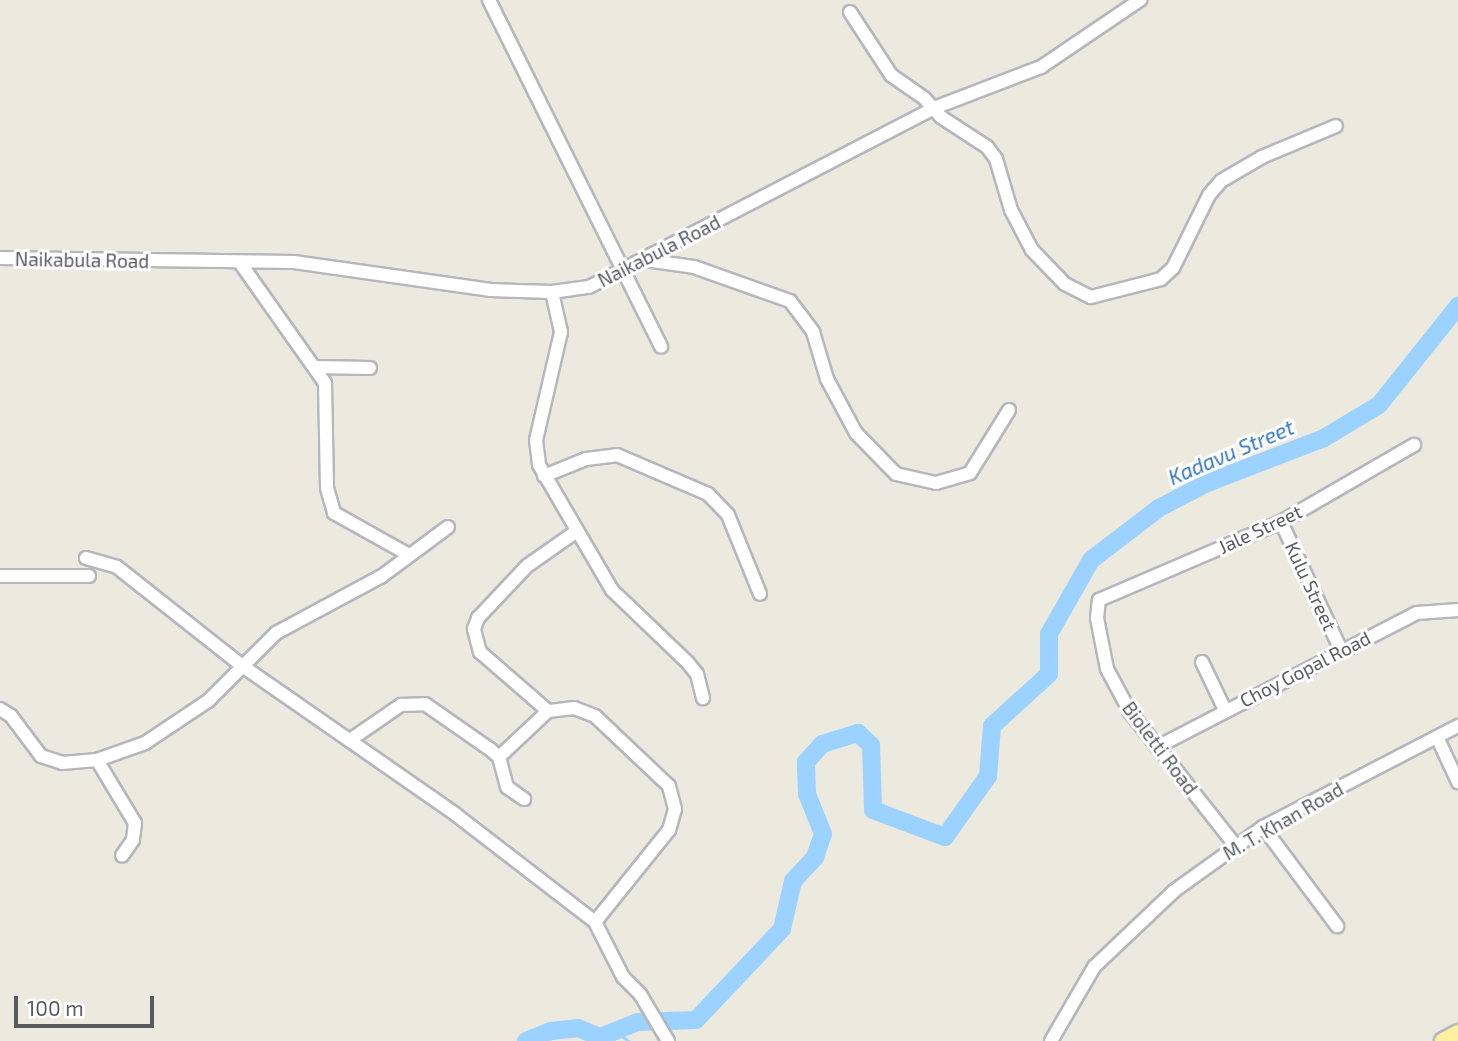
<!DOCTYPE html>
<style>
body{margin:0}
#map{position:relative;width:1458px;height:1041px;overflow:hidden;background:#ece9de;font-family:"Exo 2",sans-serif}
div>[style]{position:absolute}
.stream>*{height:2.5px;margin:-1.25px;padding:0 1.25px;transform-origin:1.25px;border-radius:1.25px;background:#9cd2ff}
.river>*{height:18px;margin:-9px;padding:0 9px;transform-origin:9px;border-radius:9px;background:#9cd2ff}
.roads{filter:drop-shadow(2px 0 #b5b7bd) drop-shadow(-2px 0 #b5b7bd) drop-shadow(0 2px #b5b7bd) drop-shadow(0 -2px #b5b7bd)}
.minor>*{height:12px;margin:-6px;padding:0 6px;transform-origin:6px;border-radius:6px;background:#fff}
.major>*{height:16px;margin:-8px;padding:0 8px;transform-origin:8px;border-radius:8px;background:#fff1a1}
span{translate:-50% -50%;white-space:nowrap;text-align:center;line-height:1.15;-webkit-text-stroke:6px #fff;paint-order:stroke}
.street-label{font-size:19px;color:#585c61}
.water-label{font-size:21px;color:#3677bf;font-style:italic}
.scale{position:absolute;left:14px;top:996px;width:140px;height:32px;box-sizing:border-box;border:4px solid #585c61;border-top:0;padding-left:9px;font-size:21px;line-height:24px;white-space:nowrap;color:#585c61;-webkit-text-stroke:5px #fff;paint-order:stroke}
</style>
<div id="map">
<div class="stream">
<div style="left:615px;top:1031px;width:17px;rotate:36deg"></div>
</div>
<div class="river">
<div style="left:526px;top:1041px;width:27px;rotate:-22deg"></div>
<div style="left:551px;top:1031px;width:27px;rotate:-6deg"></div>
<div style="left:578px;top:1028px;width:24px;rotate:22deg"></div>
<div style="left:600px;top:1037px;width:41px;rotate:-21.5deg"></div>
<div style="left:638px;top:1022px;width:58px;rotate:-2deg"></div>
<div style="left:696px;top:1020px;width:125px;rotate:-46.6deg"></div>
<div style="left:782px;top:929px;width:49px;rotate:-77.1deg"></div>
<div style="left:793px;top:881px;width:33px;rotate:-47deg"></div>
<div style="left:815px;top:857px;width:24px;rotate:-71deg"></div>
<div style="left:823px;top:834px;width:43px;rotate:-111.8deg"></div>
<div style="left:807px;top:794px;width:32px;rotate:-92deg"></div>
<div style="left:806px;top:762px;width:24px;rotate:-48deg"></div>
<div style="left:822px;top:744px;width:38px;rotate:-17deg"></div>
<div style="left:858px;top:733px;width:18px;rotate:43deg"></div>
<div style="left:871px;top:745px;width:65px;rotate:88.2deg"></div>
<div style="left:873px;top:810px;width:77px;rotate:20.6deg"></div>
<div style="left:945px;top:837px;width:75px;rotate:-54.8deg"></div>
<div style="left:988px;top:776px;width:50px;rotate:-85.4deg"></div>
<div style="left:992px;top:726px;width:77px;rotate:-42.4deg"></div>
<div style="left:1049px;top:674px;width:40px;rotate:-90deg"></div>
<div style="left:1049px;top:634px;width:85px;rotate:-60.4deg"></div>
<div style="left:1091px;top:560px;width:86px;rotate:-37.4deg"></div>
<div style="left:1159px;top:508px;width:54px;rotate:-27.5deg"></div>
<div style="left:1207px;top:483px;width:125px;rotate:-21deg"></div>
<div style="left:1324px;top:438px;width:64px;rotate:-31deg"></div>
<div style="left:1379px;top:405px;width:127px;rotate:-51.4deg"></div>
</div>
<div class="roads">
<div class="minor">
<div style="left:489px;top:0;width:387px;rotate:63.6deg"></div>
<div style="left:850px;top:12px;width:75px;rotate:56.9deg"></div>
<div style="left:891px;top:75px;width:40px;rotate:34.9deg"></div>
<div style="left:924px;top:98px;width:25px;rotate:48deg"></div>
<div style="left:941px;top:117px;width:55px;rotate:33.1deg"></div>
<div style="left:987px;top:147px;width:15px;rotate:53deg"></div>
<div style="left:996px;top:159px;width:53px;rotate:73.6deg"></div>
<div style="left:1011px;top:210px;width:45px;rotate:62.3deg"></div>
<div style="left:1032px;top:250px;width:47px;rotate:45.9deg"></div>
<div style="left:1065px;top:284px;width:29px;rotate:27deg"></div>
<div style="left:1091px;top:297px;width:72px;rotate:-14.4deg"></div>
<div style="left:1161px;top:279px;width:16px;rotate:-43deg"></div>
<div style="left:1173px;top:268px;width:81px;rotate:-63.7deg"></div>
<div style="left:1209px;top:195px;width:18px;rotate:-49deg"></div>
<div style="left:1221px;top:181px;width:48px;rotate:-30.3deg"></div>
<div style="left:1262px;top:157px;width:80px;rotate:-22.7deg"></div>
<div style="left:0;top:258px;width:294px;rotate:0.8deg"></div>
<div style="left:294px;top:262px;width:199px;rotate:8.1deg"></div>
<div style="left:491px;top:290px;width:61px;rotate:1.9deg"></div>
<div style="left:552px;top:292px;width:37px;rotate:-8deg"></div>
<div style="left:589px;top:287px;width:389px;rotate:-27.4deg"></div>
<div style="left:934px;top:108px;width:115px;rotate:-21deg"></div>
<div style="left:1041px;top:67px;width:120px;rotate:-34.1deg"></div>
<div style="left:645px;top:260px;width:49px;rotate:8.1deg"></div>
<div style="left:694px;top:267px;width:102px;rotate:19.5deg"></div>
<div style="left:790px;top:301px;width:39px;rotate:53deg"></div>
<div style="left:813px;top:332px;width:49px;rotate:73.4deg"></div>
<div style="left:827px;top:379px;width:61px;rotate:61.8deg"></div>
<div style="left:856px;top:433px;width:57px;rotate:45.7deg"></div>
<div style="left:896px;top:474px;width:41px;rotate:12.7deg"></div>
<div style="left:936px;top:483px;width:35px;rotate:-16deg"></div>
<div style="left:970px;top:473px;width:74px;rotate:-58.2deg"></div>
<div style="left:241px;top:264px;width:146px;rotate:54.8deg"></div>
<div style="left:325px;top:383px;width:105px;rotate:88.9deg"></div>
<div style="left:327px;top:488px;width:26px;rotate:74deg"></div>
<div style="left:334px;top:513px;width:86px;rotate:29.2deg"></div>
<div style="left:552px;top:292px;width:41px;rotate:77.3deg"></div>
<div style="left:561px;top:332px;width:111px;rotate:103deg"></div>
<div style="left:536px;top:440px;width:25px;rotate:83deg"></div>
<div style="left:539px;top:465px;width:145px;rotate:59.7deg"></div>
<div style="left:612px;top:590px;width:105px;rotate:43.8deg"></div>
<div style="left:688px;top:663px;width:14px;rotate:51deg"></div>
<div style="left:697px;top:674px;width:25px;rotate:76deg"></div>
<div style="left:315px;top:367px;width:55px;rotate:1deg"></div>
<div style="left:544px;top:476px;width:45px;rotate:-22deg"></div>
<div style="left:586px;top:459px;width:31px;rotate:-7deg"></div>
<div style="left:617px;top:455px;width:99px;rotate:23.2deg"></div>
<div style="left:708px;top:494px;width:29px;rotate:46deg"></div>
<div style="left:728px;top:515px;width:85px;rotate:67.9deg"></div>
<div style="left:1281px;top:522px;width:141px;rotate:64.9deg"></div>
<div style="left:86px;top:558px;width:32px;rotate:16deg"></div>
<div style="left:117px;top:567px;width:158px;rotate:38.3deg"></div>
<div style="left:241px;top:665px;width:261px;rotate:34.8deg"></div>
<div style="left:455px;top:814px;width:177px;rotate:37.6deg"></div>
<div style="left:595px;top:922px;width:118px;rotate:-51.2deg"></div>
<div style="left:669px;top:830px;width:22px;rotate:-74deg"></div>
<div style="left:675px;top:809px;width:24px;rotate:-105deg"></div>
<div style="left:669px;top:786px;width:102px;rotate:-136.6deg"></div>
<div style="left:595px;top:716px;width:22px;rotate:-159deg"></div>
<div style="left:574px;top:708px;width:26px;rotate:173deg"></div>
<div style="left:548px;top:711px;width:67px;rotate:136.8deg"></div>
<div style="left:0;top:576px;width:89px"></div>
<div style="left:1202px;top:662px;width:53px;rotate:64.4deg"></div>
<div style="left:0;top:709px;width:13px;rotate:32deg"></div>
<div style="left:11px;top:716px;width:50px;rotate:53.1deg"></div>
<div style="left:41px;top:756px;width:22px;rotate:18deg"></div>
<div style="left:62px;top:763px;width:35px;rotate:-5deg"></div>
<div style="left:97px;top:760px;width:51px;rotate:-19.5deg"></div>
<div style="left:145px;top:743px;width:76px;rotate:-33.7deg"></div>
<div style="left:208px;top:701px;width:96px;rotate:-45deg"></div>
<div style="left:276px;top:633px;width:120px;rotate:-28.3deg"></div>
<div style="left:382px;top:576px;width:82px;rotate:-36.6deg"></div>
<div style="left:548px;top:711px;width:90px;rotate:-139.1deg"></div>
<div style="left:480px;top:652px;width:24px;rotate:-105deg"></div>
<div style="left:474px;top:629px;width:12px;rotate:-70deg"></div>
<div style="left:478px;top:618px;width:71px;rotate:-46.7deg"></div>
<div style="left:527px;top:566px;width:61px;rotate:-35deg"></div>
<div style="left:1437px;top:737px;width:50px;rotate:65deg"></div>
<div style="left:350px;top:740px;width:62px;rotate:-34.5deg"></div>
<div style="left:401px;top:705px;width:24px;rotate:-2deg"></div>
<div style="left:425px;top:704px;width:80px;rotate:34.9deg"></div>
<div style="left:491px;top:750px;width:11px;rotate:41deg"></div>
<div style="left:499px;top:757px;width:31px;rotate:75deg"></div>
<div style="left:507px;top:787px;width:21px;rotate:35deg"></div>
<div style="left:1157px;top:747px;width:292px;rotate:-27.3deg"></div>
<div style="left:1417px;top:613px;width:41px;rotate:-4.2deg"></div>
<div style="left:97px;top:760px;width:74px;rotate:58.9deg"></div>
<div style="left:135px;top:823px;width:17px;rotate:97deg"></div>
<div style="left:133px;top:840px;width:19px;rotate:125deg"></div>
<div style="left:1263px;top:827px;width:124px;rotate:53.2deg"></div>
<div style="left:1235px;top:845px;width:169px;rotate:-128.3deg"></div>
<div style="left:1130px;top:712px;width:49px;rotate:-118.1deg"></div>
<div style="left:1107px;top:669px;width:52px;rotate:-101.1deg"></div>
<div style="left:1097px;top:618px;width:18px;rotate:-84deg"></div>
<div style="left:1099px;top:600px;width:198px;rotate:-23.2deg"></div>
<div style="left:1281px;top:522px;width:154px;rotate:-30.1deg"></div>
<div style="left:595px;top:922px;width:62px;rotate:63deg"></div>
<div style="left:623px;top:977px;width:24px;rotate:45deg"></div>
<div style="left:640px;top:994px;width:55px;rotate:59.2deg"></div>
<div style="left:1051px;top:1041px;width:86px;rotate:-59.8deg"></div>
<div style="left:1094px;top:967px;width:110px;rotate:-43.5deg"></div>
<div style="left:1174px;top:891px;width:110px;rotate:-35.7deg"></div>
<div style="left:1263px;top:827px;width:220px;rotate:-27.4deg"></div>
</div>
<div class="major">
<div style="left:1443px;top:1041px;width:17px;rotate:-28deg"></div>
</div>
</div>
<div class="street-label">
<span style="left:659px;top:251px;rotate:-27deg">Naikabula Road</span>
<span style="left:82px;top:260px;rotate:1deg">Naikabula Road</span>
<span style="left:1260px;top:529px;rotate:-25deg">Jale Street</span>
<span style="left:1311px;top:586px;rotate:65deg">Kulu Street</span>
<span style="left:1305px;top:669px;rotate:-27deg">Choy Gopal Road</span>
<span style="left:1160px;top:748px;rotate:53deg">Bioletti Road</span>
<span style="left:1283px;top:821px;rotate:-30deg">M. T. Khan Road</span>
</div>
<div class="water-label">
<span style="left:1231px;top:452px;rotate:-23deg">Kadavu Street</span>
</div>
<div class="scale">100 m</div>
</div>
